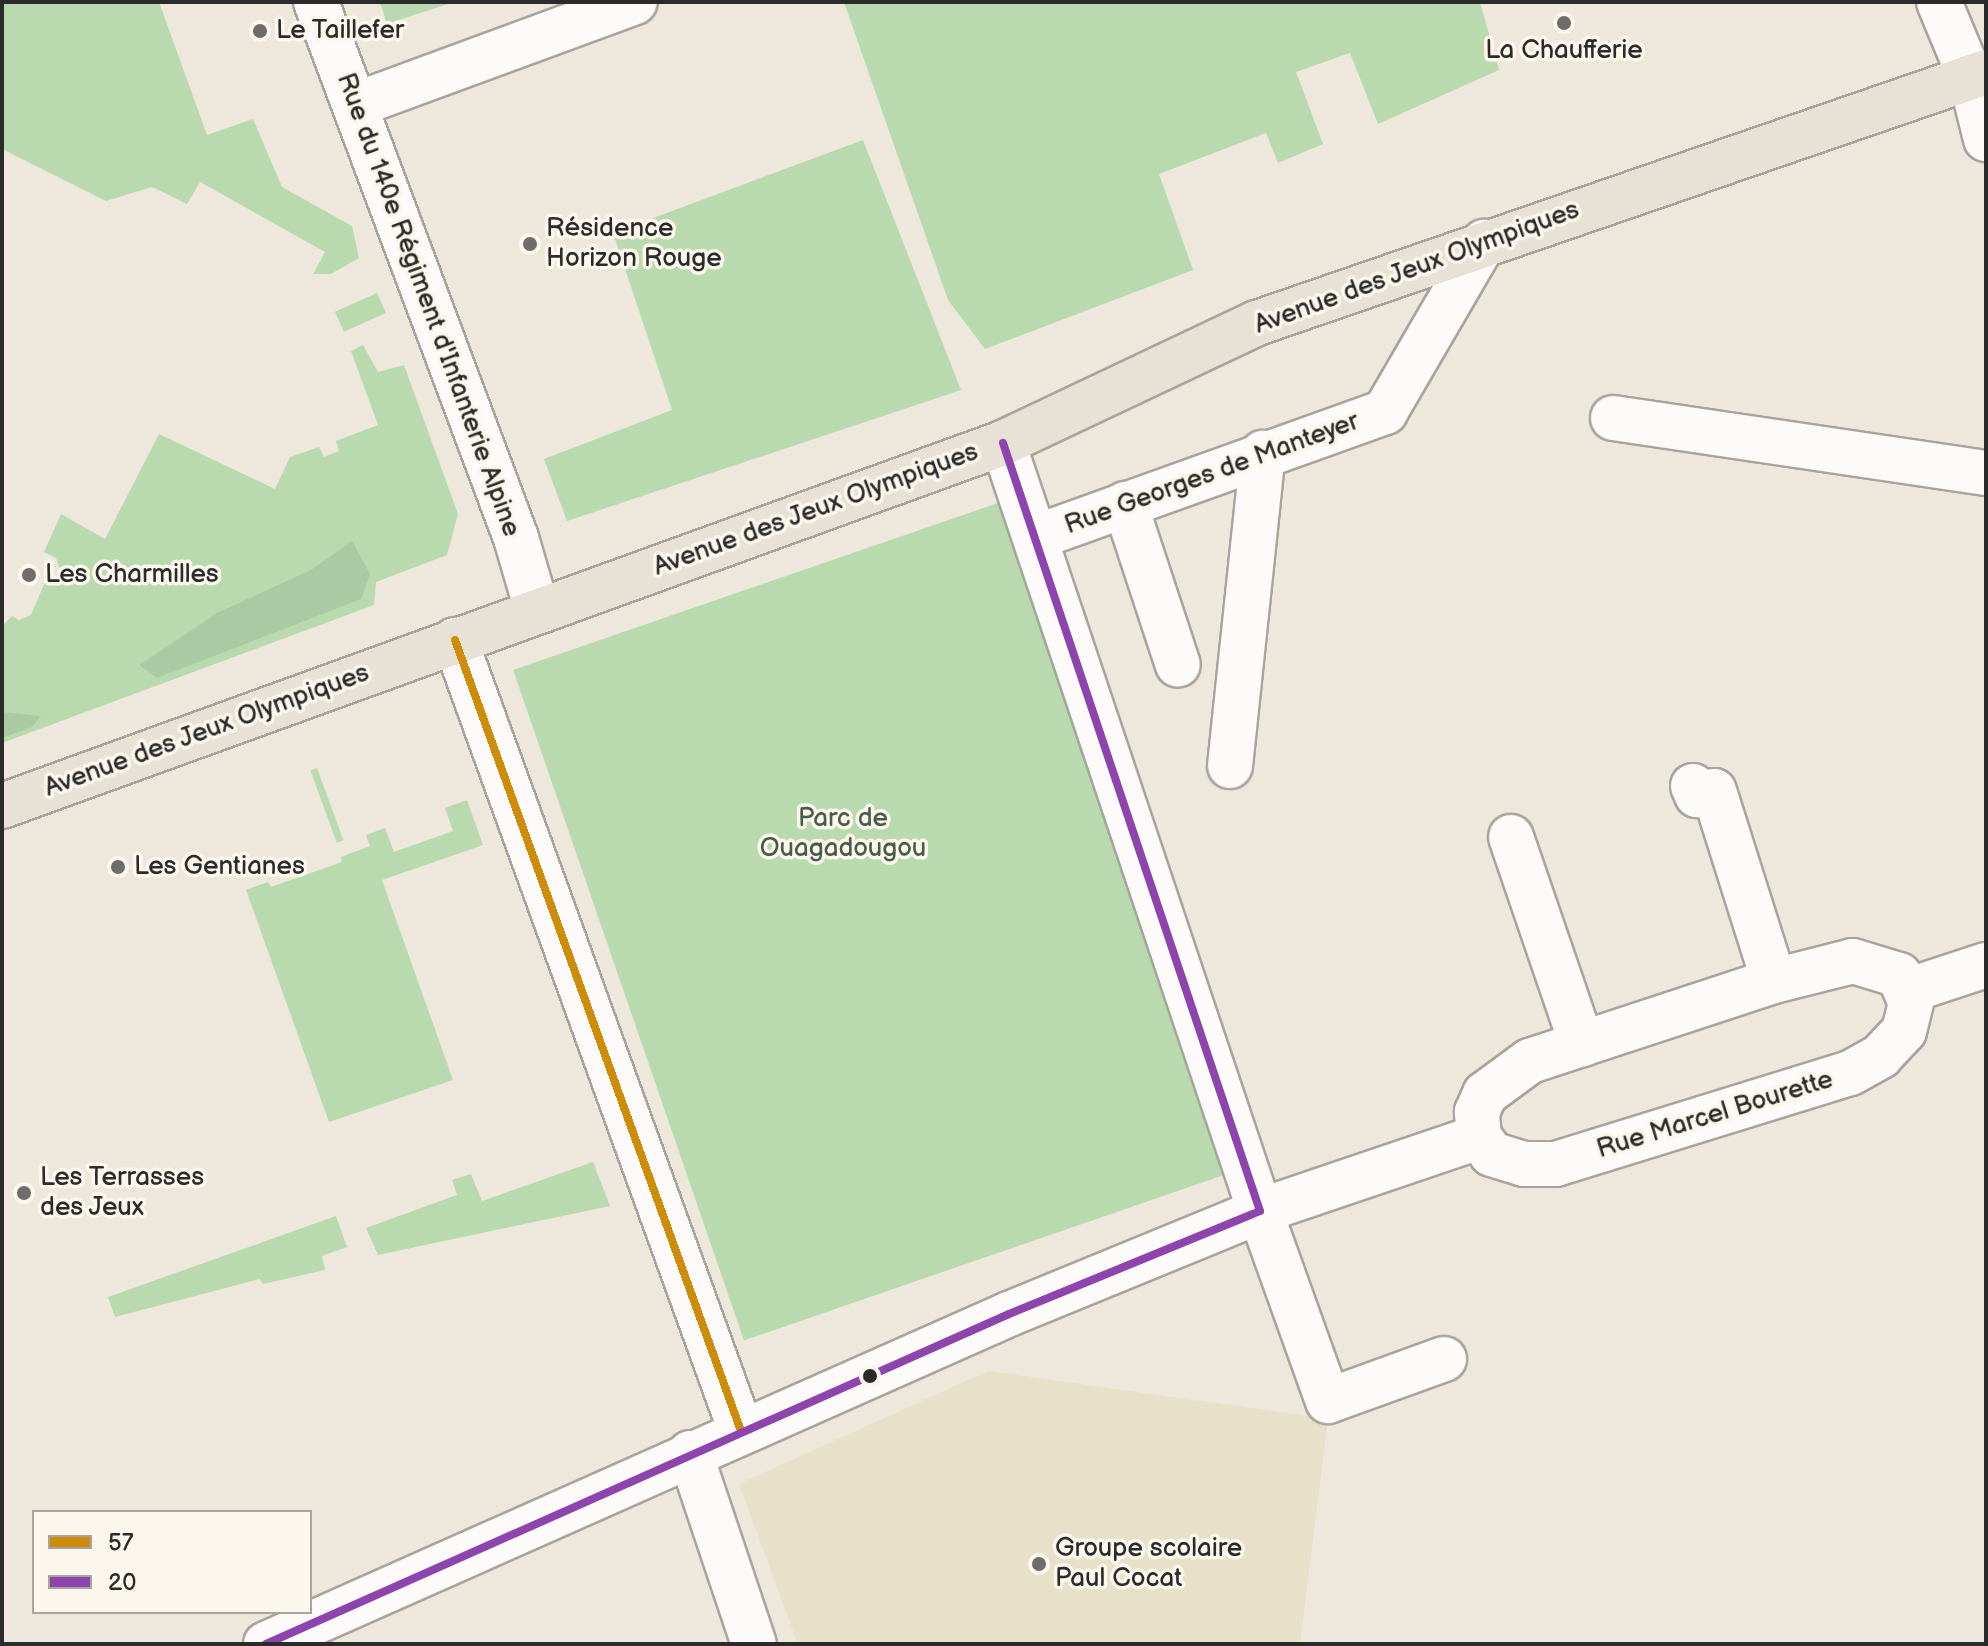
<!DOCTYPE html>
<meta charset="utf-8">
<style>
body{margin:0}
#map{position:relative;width:1988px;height:1646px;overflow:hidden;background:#eee7db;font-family:"Balsamiq Sans",sans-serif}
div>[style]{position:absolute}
.built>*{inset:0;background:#e7e1c9}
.green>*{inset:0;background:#b8daae;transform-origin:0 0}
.forest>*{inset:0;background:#a9caa3}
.roads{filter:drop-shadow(2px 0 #a8a49d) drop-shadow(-2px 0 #a8a49d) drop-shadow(0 2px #a8a49d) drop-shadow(0 -2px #a8a49d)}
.minor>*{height:44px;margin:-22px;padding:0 22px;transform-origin:22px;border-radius:22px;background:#fcfbfa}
.major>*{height:44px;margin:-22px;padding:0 22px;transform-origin:22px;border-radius:22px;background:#e7e2d5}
.bus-1>*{height:8px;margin:-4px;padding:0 4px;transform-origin:4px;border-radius:4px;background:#ce8d09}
.bus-2>*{height:8px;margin:-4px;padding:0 4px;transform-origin:4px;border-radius:4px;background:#8e44ad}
.dots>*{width:22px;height:22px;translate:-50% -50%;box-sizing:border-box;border:4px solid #fbf7ec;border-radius:50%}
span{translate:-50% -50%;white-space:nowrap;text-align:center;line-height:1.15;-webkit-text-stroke:7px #fbf7ec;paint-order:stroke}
.poi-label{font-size:26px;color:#2b2b2b}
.left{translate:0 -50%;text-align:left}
.street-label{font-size:26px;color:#2b2b2b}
.park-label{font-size:26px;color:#485d48}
.frame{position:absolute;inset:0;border:4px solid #2b2b2b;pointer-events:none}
.legend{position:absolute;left:32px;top:1510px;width:280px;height:104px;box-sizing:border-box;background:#fbf7ec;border:2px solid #a8a59f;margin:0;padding:10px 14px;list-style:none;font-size:24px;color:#2b2b2b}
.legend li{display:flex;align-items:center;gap:16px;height:40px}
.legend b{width:40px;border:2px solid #a8a59f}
</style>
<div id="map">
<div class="built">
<div style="clip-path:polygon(988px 1371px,1328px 1419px,1300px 1644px,798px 1644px,739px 1484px)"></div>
</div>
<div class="green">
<div style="clip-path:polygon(2px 2px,159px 2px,207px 135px,253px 119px,282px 187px,352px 226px,359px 258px,331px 274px,313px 274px,325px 252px,200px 182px,187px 204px,152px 187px,106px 201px,2px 149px)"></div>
<div style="clip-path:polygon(380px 2px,454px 2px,387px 24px)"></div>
<div style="clip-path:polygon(844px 2px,1480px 2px,1499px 70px,1378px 124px,1350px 53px,1296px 72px,1323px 144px,1278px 163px,1266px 133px,1159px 174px,1193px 270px,985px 349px,948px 300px)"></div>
<div style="clip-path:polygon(863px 140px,961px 390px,567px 521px,544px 459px,672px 410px,613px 233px)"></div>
<div style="left:377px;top:293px;width:22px;height:46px;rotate:66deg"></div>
<div style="clip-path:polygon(363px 345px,378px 372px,404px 365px,458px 514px,447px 555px,376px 582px,374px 605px,2px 743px,2px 626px,12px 616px,19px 620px,31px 615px,45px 582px,53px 585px,60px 569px,56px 558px,44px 552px,61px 514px,105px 539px,159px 434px,275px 489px,290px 457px,319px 447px,324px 457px,339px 451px,336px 441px,378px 425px,351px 351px)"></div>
<div style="left:1001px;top:502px;width:709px;height:516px;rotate:71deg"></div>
<div style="left:317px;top:768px;width:77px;height:7px;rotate:70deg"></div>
<div style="clip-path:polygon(467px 800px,483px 845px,382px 880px,453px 1080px,329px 1122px,246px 890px,268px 882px,271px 887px,342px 862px,341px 857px,370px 846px,366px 835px,385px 828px,394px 852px,453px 831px,445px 808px)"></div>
<div style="clip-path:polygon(593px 1162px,610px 1206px,378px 1255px,366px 1228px,457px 1195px,452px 1180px,471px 1174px,482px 1201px)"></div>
<div style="clip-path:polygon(336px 1216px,347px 1247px,322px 1256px,325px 1270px,263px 1284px,260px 1279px,115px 1317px,108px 1297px)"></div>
</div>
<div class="forest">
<div style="clip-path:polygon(352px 541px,370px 574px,361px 599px,157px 678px,139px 665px,217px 613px,311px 570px)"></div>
<div style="clip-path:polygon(2px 712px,41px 716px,32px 727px,2px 738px)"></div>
</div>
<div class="roads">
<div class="minor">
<div style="left:316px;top:2px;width:572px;rotate:69.54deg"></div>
<div style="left:516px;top:538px;width:75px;rotate:73.7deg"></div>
<div style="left:1939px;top:2px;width:83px;rotate:67.4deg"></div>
<div style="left:1971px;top:79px;width:62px;rotate:76deg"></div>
<div style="left:355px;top:105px;width:298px;rotate:-20.2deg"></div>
<div style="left:1613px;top:418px;width:377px;rotate:8.4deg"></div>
<div style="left:1125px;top:504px;width:169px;rotate:71.8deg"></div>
<div style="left:1036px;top:537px;width:371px;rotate:-19.7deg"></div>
<div style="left:1385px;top:412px;width:197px;rotate:-59.8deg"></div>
<div style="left:455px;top:640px;width:841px;rotate:70.12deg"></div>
<div style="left:1230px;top:766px;width:315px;rotate:-84deg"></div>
<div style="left:1693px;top:786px;width:10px;rotate:66deg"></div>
<div style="left:1697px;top:795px;width:17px;rotate:-13deg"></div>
<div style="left:1714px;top:791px;width:199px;rotate:72.5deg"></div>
<div style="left:1511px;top:837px;width:219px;rotate:71.1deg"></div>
<div style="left:1853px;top:961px;width:48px;rotate:16.9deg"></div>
<div style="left:1899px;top:975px;width:30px;rotate:67deg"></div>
<div style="left:1911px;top:1003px;width:29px;rotate:104deg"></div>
<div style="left:1904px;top:1031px;width:34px;rotate:133deg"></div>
<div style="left:1881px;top:1056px;width:35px;rotate:151deg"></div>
<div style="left:1850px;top:1073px;width:308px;rotate:162.8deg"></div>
<div style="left:1556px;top:1164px;width:32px;rotate:180deg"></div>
<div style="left:1524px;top:1164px;width:34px;rotate:-163deg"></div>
<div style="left:1492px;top:1154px;width:21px;rotate:-127deg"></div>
<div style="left:1479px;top:1137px;width:25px;rotate:-95deg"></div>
<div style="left:1477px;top:1112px;width:20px;rotate:-66deg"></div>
<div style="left:1485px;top:1094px;width:56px;rotate:-36.3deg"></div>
<div style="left:1530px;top:1061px;width:257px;rotate:-18.2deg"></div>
<div style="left:1774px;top:981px;width:81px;rotate:-14.2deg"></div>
<div style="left:1910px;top:990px;width:80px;rotate:-18.2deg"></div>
<div style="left:1444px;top:1359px;width:123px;rotate:160.1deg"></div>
<div style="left:1328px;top:1401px;width:202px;rotate:-109.7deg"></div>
<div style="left:1260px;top:1211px;width:231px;rotate:-18.7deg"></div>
<div style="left:690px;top:1453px;width:201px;rotate:71.5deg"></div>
<div style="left:266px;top:1644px;width:813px;rotate:-23.95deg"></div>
<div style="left:1009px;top:1314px;width:271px;rotate:-22.3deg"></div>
<div style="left:1260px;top:1211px;width:810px;rotate:-108.5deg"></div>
</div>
<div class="major">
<div style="left:2px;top:806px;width:1065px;rotate:-19.93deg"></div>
<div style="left:1003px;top:443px;width:281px;rotate:-25.3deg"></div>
<div style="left:1257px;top:323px;width:771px;rotate:-19deg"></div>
</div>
</div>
<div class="bus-1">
<div style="left:455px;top:640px;width:841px;rotate:70.12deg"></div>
</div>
<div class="bus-2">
<div style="left:266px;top:1644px;width:813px;rotate:-23.95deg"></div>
<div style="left:1009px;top:1314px;width:271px;rotate:-22.3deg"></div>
<div style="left:1260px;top:1211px;width:810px;rotate:-108.5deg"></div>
</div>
<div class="dots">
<div style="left:1564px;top:23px;background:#6f6d69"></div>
<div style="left:260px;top:31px;background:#6f6d69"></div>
<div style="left:530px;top:244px;background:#6f6d69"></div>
<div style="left:29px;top:575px;background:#6f6d69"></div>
<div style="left:118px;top:867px;background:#6f6d69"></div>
<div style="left:24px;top:1193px;background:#6f6d69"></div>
<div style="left:870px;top:1376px;background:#2b2b2b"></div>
<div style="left:1039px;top:1564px;background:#6f6d69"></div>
</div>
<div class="poi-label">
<span class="left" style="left:276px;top:31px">Le Taillefer</span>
<span style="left:1564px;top:51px">La Chaufferie</span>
<span class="left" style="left:546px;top:244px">Résidence<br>Horizon Rouge</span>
<span class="left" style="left:45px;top:575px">Les Charmilles</span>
<span class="left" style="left:134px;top:867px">Les Gentianes</span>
<span class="left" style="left:40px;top:1193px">Les Terrasses<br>des Jeux</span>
<span class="left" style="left:1055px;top:1564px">Groupe scolaire<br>Paul Cocat</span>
</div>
<div class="street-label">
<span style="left:1417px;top:268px;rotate:-20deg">Avenue des Jeux Olympiques</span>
<span style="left:428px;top:305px;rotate:70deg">Rue du 140e Régiment d'Infanterie Alpine</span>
<span style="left:1212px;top:474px;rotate:-20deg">Rue Georges de Manteyer</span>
<span style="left:816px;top:510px;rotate:-20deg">Avenue des Jeux Olympiques</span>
<span style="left:207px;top:731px;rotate:-20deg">Avenue des Jeux Olympiques</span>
<span style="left:1715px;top:1115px;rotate:-17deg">Rue Marcel Bourette</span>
</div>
<div class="park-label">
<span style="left:843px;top:834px">Parc de<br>Ouagadougou</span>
</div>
<div class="frame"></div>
<ul class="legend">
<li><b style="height:10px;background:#ce8d09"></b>57</li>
<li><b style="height:10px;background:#8e44ad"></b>20</li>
</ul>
</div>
